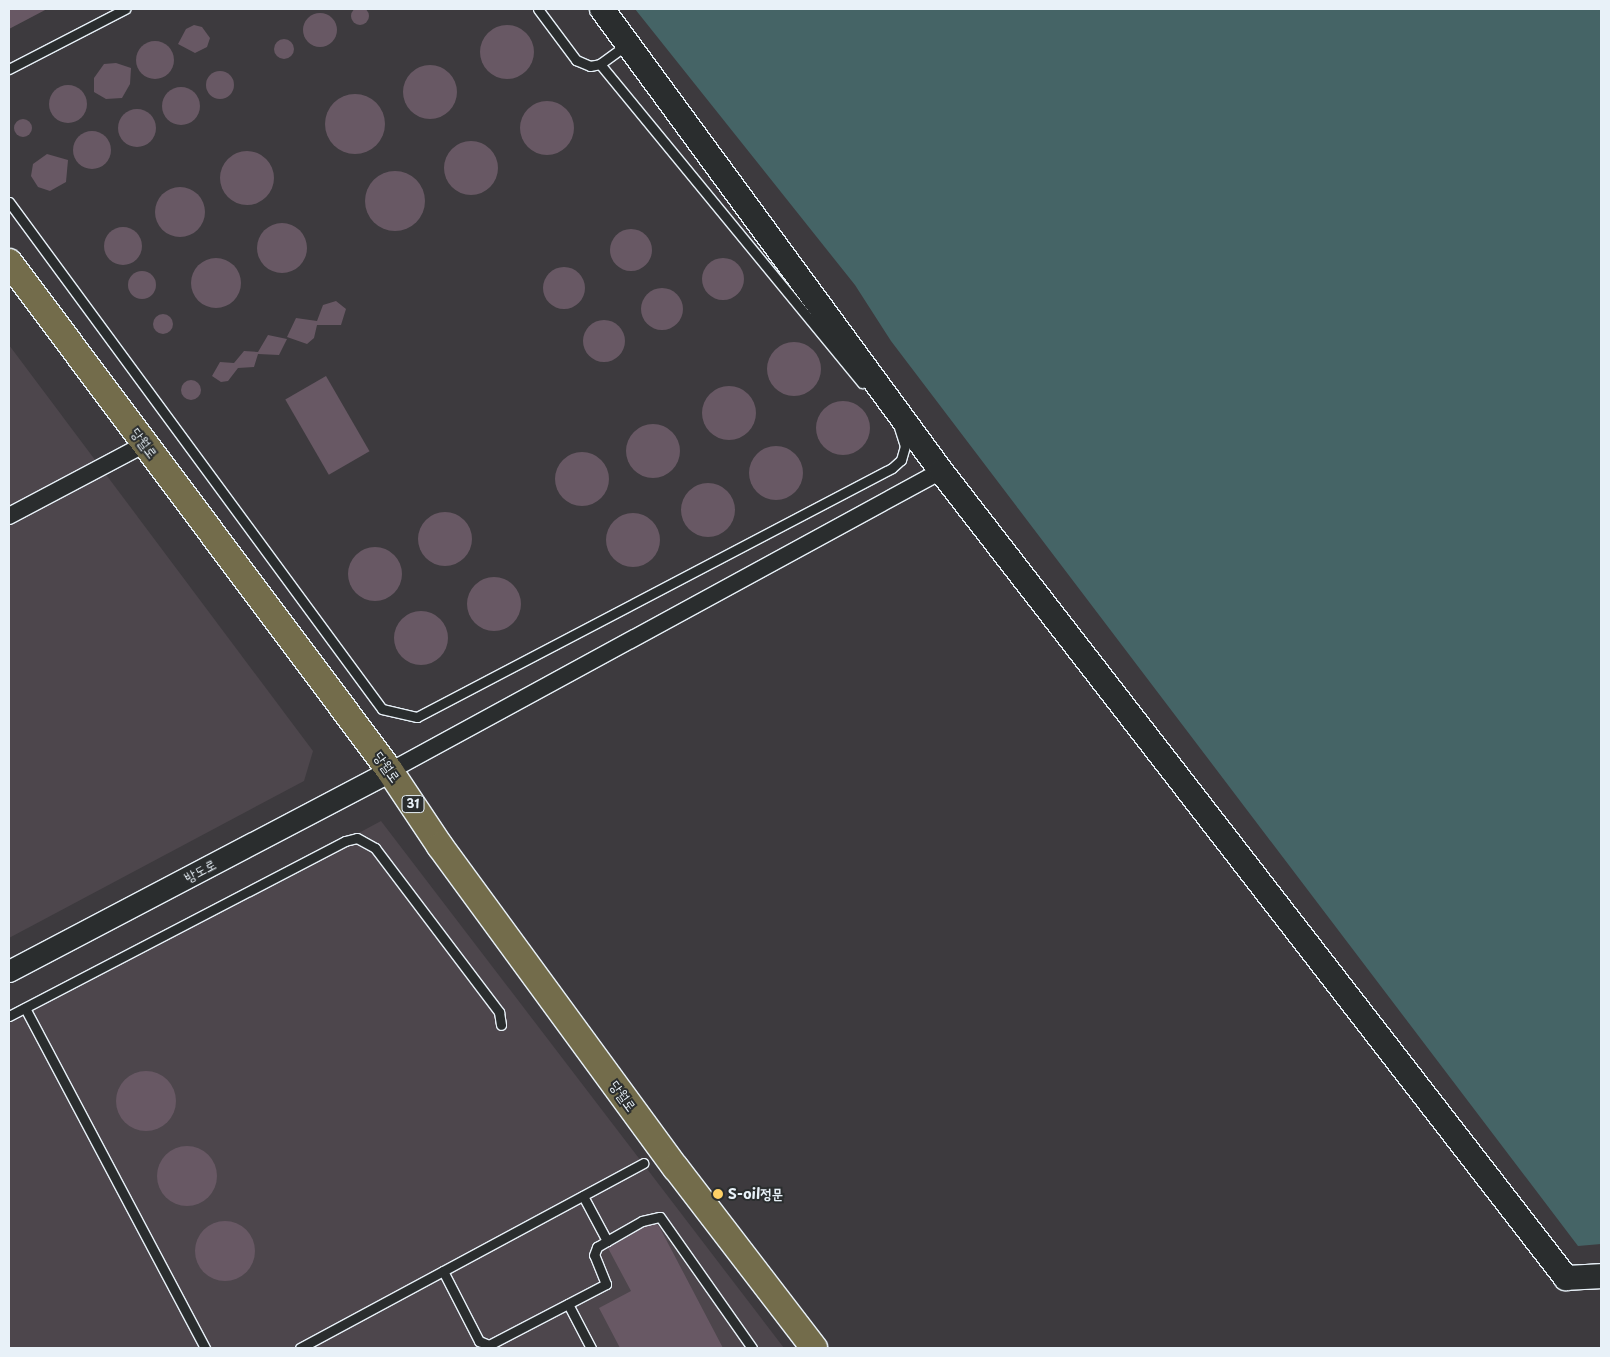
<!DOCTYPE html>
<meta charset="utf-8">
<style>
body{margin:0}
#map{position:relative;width:1610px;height:1357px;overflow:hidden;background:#3d3a3e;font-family:"Playpen Sans","Poor Story",sans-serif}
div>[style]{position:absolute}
.built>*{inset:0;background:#4d464c}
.water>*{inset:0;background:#456466}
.building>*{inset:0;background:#685864;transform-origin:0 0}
.round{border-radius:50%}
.roads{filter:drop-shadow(1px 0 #e8f1f8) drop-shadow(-1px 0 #e8f1f8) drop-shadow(0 1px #e8f1f8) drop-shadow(0 -1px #e8f1f8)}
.service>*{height:9px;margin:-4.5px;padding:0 4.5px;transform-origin:4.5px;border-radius:4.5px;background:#2a2d2e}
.minor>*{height:16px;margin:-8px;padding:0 8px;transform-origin:8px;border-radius:8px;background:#2a2d2e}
.tertiary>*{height:21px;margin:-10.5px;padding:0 10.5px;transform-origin:10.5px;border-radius:10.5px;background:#2a2d2e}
.secondary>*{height:24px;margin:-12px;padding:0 12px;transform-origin:12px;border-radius:12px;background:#2a2d2e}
.primary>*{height:26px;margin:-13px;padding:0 13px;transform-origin:13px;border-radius:13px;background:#736c4b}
.dots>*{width:14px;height:14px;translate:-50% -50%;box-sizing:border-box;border:2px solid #2a2d2e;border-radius:50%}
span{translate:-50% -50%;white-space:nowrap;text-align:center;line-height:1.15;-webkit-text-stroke:4px #2a2d2e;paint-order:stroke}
.shield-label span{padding:1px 4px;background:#2a2d2e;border:1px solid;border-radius:4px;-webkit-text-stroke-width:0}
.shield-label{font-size:12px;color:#e8f1f8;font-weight:700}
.street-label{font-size:14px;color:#e8f1f8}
.poi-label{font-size:14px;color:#e8f1f8;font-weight:700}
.left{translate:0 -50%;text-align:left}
.frame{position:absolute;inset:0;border:10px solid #e8f1f8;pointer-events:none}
</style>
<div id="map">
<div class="built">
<div style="clip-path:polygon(9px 345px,313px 751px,304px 781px,9px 938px)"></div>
<div style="clip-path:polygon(381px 821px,784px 1348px,9px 1348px,9px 1021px)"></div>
</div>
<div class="water">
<div style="clip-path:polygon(635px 9px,1601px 9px,1601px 1244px,1578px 1246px,891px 341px,855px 285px)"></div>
</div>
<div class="building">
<div class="round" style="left:351px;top:7px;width:18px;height:18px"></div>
<div style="clip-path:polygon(9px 9px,47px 9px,9px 29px)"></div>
<div class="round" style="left:303px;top:13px;width:34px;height:34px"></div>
<div style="clip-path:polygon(194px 25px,202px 27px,210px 38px,207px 47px,195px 53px,178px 44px,186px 29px)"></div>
<div class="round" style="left:480px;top:25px;width:54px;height:54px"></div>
<div class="round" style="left:274px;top:39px;width:20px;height:20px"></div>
<div class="round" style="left:136px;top:41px;width:38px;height:38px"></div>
<div style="clip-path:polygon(116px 63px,131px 68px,130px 84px,122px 98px,106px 99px,94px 92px,94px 78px,104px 64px)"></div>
<div class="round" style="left:403px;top:65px;width:54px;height:54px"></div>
<div class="round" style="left:206px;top:71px;width:28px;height:28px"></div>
<div class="round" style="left:49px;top:85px;width:38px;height:38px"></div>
<div class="round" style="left:162px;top:87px;width:38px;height:38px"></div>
<div class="round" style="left:325px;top:94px;width:60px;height:60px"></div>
<div class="round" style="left:520px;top:101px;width:54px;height:54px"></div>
<div class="round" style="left:118px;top:109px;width:38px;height:38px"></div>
<div class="round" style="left:14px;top:119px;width:18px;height:18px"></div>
<div class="round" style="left:73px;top:131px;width:38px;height:38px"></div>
<div class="round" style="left:444px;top:141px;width:54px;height:54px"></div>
<div class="round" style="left:220px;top:151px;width:54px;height:54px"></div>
<div style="clip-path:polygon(47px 154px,68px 160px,66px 182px,50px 191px,38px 187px,31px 176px,33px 164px)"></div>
<div class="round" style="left:365px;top:171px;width:60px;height:60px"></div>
<div class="round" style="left:155px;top:187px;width:50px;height:50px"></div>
<div class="round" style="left:257px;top:223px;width:50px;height:50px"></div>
<div class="round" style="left:104px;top:227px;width:38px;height:38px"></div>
<div class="round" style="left:610px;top:229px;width:42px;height:42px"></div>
<div class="round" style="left:702px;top:258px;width:42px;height:42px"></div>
<div class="round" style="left:191px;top:258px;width:50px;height:50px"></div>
<div class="round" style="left:543px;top:267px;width:42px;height:42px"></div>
<div class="round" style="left:128px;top:271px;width:28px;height:28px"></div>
<div class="round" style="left:641px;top:288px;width:42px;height:42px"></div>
<div style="clip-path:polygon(336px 301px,346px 309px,341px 325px,317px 325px,314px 338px,307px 344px,287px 337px,296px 318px,317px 321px,323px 305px)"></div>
<div class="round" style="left:153px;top:314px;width:20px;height:20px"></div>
<div class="round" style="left:583px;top:320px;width:42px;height:42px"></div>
<div style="clip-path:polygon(268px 335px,287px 339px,279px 355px,258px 354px,254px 367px,238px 368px,228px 381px,221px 382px,212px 376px,220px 362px,234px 363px,244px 351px,258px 352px)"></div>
<div class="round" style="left:767px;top:342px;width:54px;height:54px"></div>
<div style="left:326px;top:376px;width:87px;height:47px;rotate:60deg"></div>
<div class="round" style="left:181px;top:380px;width:20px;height:20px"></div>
<div class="round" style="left:702px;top:386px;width:54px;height:54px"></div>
<div class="round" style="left:816px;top:401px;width:54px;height:54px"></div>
<div class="round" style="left:626px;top:424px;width:54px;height:54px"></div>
<div class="round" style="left:749px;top:446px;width:54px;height:54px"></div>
<div class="round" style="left:555px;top:452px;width:54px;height:54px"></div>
<div class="round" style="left:681px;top:483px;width:54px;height:54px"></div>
<div class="round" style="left:418px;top:512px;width:54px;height:54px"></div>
<div class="round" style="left:606px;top:513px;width:54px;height:54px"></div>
<div class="round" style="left:348px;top:547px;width:54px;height:54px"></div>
<div class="round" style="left:467px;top:577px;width:54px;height:54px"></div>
<div class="round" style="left:394px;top:611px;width:54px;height:54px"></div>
<div class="round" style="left:116px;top:1071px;width:60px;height:60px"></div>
<div class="round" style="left:157px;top:1146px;width:60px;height:60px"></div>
<div class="round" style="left:195px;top:1221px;width:60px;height:60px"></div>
<div style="clip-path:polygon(657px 1224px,660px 1228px,723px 1348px,620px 1348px,599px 1308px,631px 1291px,608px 1248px,644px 1227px)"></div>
</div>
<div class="roads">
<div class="service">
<div style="left:538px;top:9px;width:64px;rotate:53.3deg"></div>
<div style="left:576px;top:60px;width:15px;rotate:23deg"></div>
<div style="left:590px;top:66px;width:10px;rotate:-11deg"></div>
<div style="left:600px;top:64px;width:34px;rotate:-36deg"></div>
<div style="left:600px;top:64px;width:413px;rotate:50.6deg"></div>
<div style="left:9px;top:69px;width:131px;rotate:-27.3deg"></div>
<div style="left:9px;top:202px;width:629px;rotate:53.66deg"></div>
<div style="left:382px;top:709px;width:36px;rotate:13deg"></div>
<div style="left:417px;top:717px;width:536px;rotate:-27.66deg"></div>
<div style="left:892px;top:468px;width:12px;rotate:-42deg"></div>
<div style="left:901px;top:460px;width:15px;rotate:-74deg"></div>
<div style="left:905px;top:446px;width:19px;rotate:-108deg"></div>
<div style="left:25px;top:1008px;width:385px;rotate:62.1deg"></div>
<div style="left:9px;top:1016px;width:379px;rotate:-27.5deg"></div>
<div style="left:345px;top:841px;width:12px;rotate:-14deg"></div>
<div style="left:357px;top:838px;width:21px;rotate:29deg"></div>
<div style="left:375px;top:848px;width:206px;rotate:52.9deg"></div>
<div style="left:499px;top:1012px;width:13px;rotate:81deg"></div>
<div style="left:583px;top:1196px;width:51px;rotate:61.9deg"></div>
<div style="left:607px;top:1241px;width:40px;rotate:-29.7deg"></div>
<div style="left:642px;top:1221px;width:18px;rotate:-13deg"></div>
<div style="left:660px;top:1217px;width:160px;rotate:54.9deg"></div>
<div style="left:443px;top:1271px;width:79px;rotate:62.8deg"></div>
<div style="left:479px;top:1341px;width:11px;rotate:22deg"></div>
<div style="left:489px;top:1345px;width:132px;rotate:-27.5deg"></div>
<div style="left:606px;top:1284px;width:31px;rotate:-112deg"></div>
<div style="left:594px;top:1255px;width:9px;rotate:-69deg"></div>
<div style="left:597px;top:1247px;width:12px;rotate:-31deg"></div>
<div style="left:568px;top:1304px;width:50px;rotate:62.4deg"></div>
<div style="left:300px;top:1348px;width:390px;rotate:-28.3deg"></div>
</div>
<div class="minor">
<div style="left:9px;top:516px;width:154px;rotate:-27.9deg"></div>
<div style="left:390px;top:771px;width:627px;rotate:-28.57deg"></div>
</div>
<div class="tertiary">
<div style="left:9px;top:971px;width:430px;rotate:-27.7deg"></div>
</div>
<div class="secondary">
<div style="left:602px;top:9px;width:573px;rotate:53.73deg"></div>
<div style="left:941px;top:471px;width:1021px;rotate:52.24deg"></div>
<div style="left:1566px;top:1278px;width:35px;rotate:-3deg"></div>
</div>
<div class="primary">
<div style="left:9px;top:262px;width:636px;rotate:53.18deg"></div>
<div style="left:390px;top:771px;width:90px;rotate:56.3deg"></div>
<div style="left:440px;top:846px;width:399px;rotate:53.8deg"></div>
<div style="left:676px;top:1168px;width:227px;rotate:52.5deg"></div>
</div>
</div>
<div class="dots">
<div style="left:718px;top:1194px;background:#ffd166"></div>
</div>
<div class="shield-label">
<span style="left:413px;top:804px">31</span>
</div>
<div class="street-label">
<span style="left:144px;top:443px;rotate:53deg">당월로</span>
<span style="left:387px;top:767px;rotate:54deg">당월로</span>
<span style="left:200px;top:871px;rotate:-28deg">방도로</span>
<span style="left:623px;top:1096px;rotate:54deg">당월로</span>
</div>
<div class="poi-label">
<span class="left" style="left:728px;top:1194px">S-oil정문</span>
</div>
<div class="frame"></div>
</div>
